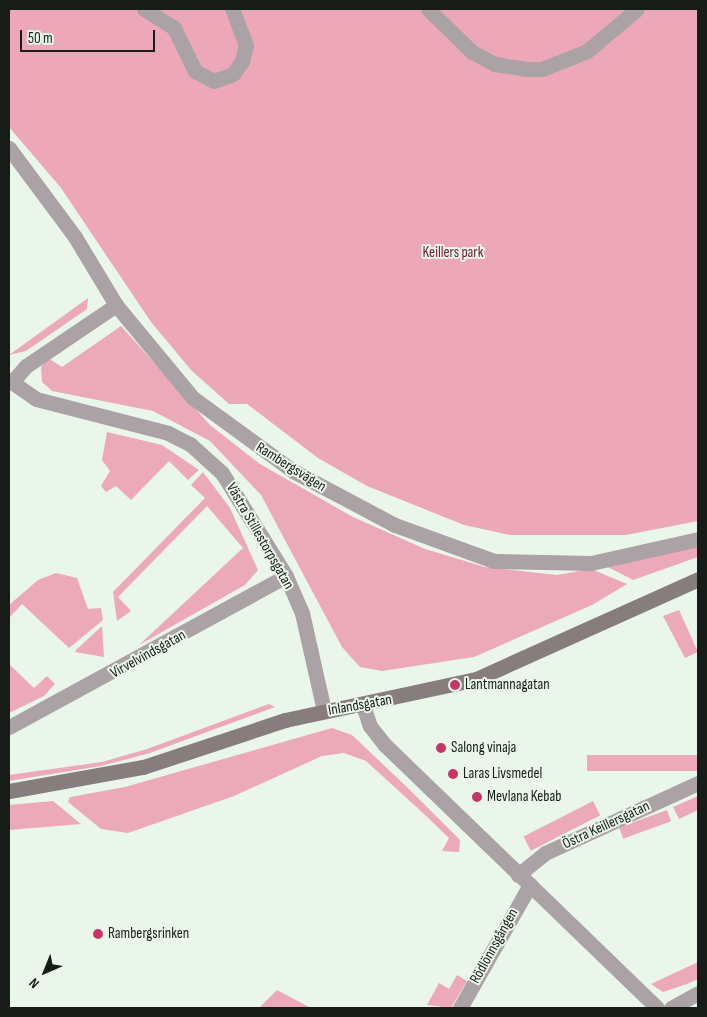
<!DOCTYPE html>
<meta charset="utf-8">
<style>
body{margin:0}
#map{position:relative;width:707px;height:1017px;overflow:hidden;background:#ebf6eb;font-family:"Sofia Sans Condensed",sans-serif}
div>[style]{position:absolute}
.green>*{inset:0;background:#eca9b9;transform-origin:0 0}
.forest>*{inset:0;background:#eca8b8}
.street>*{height:15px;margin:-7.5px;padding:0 7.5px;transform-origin:7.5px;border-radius:7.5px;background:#aaa2a4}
.secondary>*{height:15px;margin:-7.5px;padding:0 7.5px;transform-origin:7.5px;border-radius:7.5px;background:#877c7e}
.dots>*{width:14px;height:14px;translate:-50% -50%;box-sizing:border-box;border:2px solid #ebf6eb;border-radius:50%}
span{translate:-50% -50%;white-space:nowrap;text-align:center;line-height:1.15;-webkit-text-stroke:4px #ebf6eb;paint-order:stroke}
.park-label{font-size:15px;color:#6e203b}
.street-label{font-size:15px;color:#181c18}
.poi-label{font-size:15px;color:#181c18}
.left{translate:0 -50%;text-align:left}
.frame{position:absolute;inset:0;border:10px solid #181c18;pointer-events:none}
.north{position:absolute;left:20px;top:947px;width:50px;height:50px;-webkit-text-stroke:4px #ebf6eb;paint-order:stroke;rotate:224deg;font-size:14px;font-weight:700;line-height:20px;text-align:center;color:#181c18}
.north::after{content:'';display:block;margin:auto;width:18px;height:22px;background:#181c18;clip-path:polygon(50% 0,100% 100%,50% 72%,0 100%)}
.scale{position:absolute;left:20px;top:30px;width:135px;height:22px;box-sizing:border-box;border:2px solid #181c18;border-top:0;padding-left:6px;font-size:15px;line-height:18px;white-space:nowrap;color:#181c18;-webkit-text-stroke:4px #ebf6eb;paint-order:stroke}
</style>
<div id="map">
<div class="green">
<div style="clip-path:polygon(88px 298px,87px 309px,26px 351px,9px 355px)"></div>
<div style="clip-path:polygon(121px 326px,210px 425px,260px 464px,353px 517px,425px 549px,485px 567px,557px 575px,591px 569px,627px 584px,592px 605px,474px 657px,382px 671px,360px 667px,342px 647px,261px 495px,210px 441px,153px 411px,52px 391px,42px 382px,41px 367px,48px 358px,62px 367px)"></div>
<div style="clip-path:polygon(107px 432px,162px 445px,199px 470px,188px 480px,169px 461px,131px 500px,116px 486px,106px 492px,101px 486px,110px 471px,102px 460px)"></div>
<div style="clip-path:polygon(203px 472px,230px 508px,258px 570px,245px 585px,139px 645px,243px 548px,207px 506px,118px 597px,131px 611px,117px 621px,113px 592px,205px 498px,191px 485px)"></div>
<div style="clip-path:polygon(698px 545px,698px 557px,633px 580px,608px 567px)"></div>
<div style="clip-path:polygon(56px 573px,77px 578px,88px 609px,101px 608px,103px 620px,69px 648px,22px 604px,9px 618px,9px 605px,38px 580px)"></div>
<div style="clip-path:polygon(679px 610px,698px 652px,685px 658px,663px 616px)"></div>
<div style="clip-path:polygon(102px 626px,104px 657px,75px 652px,76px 650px)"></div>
<div style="clip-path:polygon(9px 664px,34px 688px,47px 676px,55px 684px,44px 696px,9px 713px)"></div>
<div style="clip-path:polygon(269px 704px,275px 707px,150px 753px,101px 766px,9px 781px,9px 775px,102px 762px,147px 749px)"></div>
<div style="clip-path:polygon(332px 728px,352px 735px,409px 789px,460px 840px,459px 852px,442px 851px,449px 838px,424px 814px,366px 761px,344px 753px,322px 756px,234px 796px,128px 833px,101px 829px,68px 802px,70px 797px,125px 787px)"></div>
<div style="left:698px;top:755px;width:16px;height:111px;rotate:90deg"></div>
<div style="clip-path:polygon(698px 796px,698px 810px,679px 819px,673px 807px)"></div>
<div style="clip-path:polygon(53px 801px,81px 824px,9px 830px,9px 805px)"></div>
<div style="left:593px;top:801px;width:16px;height:78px;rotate:63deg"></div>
<div style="left:667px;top:810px;width:12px;height:51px;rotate:70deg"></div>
<div style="clip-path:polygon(698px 962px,698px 979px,687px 984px,663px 992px,651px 984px)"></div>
<div style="clip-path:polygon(457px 975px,467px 981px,451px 1008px,427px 1005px,439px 983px,449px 989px)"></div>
<div style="clip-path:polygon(277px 990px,311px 1008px,259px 1008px)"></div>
</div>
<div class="forest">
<div style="clip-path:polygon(9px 9px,698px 9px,698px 521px,626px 535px,510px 535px,464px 525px,367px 486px,318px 458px,247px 404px,229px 404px,191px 370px,151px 322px,61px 188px,9px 127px)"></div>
</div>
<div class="street">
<div style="left:144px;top:9px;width:36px;rotate:32deg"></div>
<div style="left:174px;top:28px;width:48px;rotate:64deg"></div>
<div style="left:195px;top:71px;width:21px;rotate:28deg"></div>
<div style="left:214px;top:81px;width:20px;rotate:-20deg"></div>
<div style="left:233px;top:74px;width:16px;rotate:-55deg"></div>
<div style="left:242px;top:61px;width:16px;rotate:-76deg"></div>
<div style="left:246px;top:45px;width:39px;rotate:-111deg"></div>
<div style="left:428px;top:9px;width:62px;rotate:44.3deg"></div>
<div style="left:472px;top:52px;width:26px;rotate:28deg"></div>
<div style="left:495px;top:64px;width:30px;rotate:9deg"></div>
<div style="left:525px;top:69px;width:17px"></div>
<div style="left:542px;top:69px;width:48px;rotate:-21.8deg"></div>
<div style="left:587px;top:51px;width:65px;rotate:-40deg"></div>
<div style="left:9px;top:148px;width:111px;rotate:53.4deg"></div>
<div style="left:75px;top:237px;width:79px;rotate:58.9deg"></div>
<div style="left:116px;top:305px;width:121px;rotate:50.4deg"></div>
<div style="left:193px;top:398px;width:124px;rotate:36.1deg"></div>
<div style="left:293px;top:471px;width:115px;rotate:27.9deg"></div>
<div style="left:395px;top:525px;width:105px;rotate:20deg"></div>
<div style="left:494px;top:561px;width:97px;rotate:1.2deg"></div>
<div style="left:591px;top:563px;width:110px;rotate:-12.6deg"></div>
<div style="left:9px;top:380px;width:33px;rotate:35deg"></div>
<div style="left:36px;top:399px;width:136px;rotate:14.4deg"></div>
<div style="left:168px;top:433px;width:25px;rotate:27deg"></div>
<div style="left:190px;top:444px;width:43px;rotate:42.2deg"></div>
<div style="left:222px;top:473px;width:121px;rotate:58.1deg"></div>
<div style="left:286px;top:576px;width:40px;rotate:66.6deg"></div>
<div style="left:302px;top:613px;width:100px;rotate:77.3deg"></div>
<div style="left:12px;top:382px;width:21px;rotate:-49deg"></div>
<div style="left:26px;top:366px;width:109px;rotate:-34.1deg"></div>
<div style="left:363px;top:705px;width:22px;rotate:72deg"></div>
<div style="left:370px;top:726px;width:24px;rotate:52deg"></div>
<div style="left:385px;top:745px;width:378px;rotate:44deg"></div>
<div style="left:9px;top:727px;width:315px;rotate:-28.6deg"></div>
<div style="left:518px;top:875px;width:35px;rotate:-39deg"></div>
<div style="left:545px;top:853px;width:168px;rotate:-24.6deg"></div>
<div style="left:460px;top:1008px;width:142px;rotate:-60.4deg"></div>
<div style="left:671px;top:1008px;width:31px;rotate:-29deg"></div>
</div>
<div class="secondary">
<div style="left:9px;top:791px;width:136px;rotate:-10.2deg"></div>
<div style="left:143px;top:767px;width:150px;rotate:-18.3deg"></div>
<div style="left:285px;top:720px;width:195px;rotate:-12.1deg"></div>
<div style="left:476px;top:679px;width:243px;rotate:-24.2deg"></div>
</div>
<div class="dots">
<div style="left:455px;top:685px;background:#c33769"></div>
<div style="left:441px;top:748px;background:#c33769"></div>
<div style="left:453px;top:774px;background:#c33769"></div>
<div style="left:477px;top:797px;background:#c33769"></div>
<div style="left:98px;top:934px;background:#c33769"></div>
</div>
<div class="park-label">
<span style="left:453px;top:253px">Keillers park</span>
</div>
<div class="street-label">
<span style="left:291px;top:467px;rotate:32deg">Rambergsvägen</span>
<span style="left:260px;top:536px;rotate:60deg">Västra Stillestorpsgatan</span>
<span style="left:148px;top:654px;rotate:-29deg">Virvelvindsgatan</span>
<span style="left:360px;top:705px;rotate:-10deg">Inlandsgatan</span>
<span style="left:606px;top:825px;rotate:-25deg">Östra Keillersgatan</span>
<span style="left:494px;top:946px;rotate:-61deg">Rödlönnsgången</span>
</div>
<div class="poi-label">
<span class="left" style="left:465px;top:685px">Lantmannagatan</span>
<span class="left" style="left:451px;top:748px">Salong vinaja</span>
<span class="left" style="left:463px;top:774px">Laras Livsmedel</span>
<span class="left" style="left:487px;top:797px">Mevlana Kebab</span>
<span class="left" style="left:108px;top:934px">Rambergsrinken</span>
</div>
<div class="frame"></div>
<div class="north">N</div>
<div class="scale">50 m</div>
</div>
